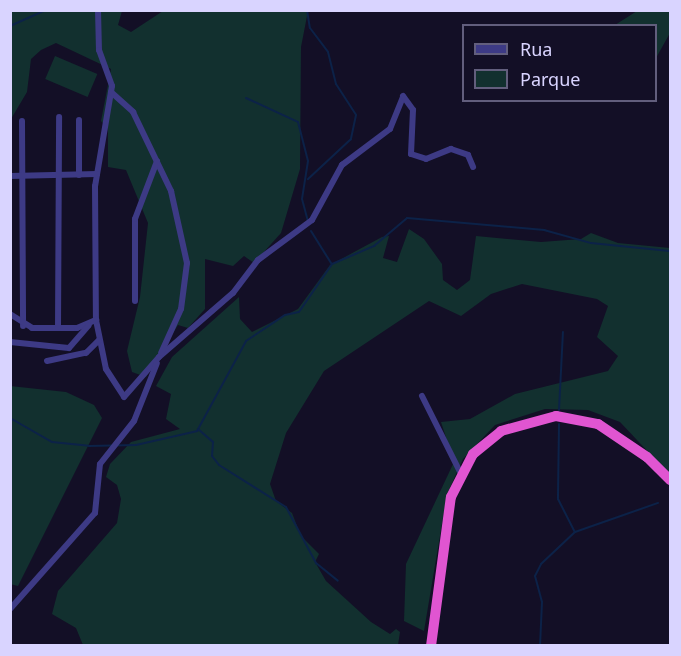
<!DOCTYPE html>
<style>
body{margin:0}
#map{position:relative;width:681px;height:656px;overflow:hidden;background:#130f26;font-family:"Noto Sans",sans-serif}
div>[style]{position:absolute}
.green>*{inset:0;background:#12302f;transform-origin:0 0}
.stream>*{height:2px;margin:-1px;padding:0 1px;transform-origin:1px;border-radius:1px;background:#0c2248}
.minor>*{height:6px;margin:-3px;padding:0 3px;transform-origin:3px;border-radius:3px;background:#3d3a85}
.trunk>*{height:10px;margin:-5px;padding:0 5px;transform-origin:5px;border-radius:5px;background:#e055d1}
span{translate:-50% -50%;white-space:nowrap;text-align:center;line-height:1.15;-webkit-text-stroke:5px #130f26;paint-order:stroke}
.frame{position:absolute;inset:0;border:12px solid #d9d4ff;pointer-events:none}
.legend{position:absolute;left:462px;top:24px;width:195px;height:78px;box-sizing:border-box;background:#130f26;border:2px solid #625e7d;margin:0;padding:8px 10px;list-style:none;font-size:18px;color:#d9d4ff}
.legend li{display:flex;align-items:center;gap:12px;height:30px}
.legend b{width:30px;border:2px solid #625e7d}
</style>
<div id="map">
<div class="green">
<div style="clip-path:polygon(11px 11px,122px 11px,118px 25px,131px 32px,163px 11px,308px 11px,301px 47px,300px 169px,281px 233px,254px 263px,244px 256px,233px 266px,205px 259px,205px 309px,188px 328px,178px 325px,146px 377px,132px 372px,127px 351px,140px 297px,148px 223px,126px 170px,108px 167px,108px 128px,101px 121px,111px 69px,56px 43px,41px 50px,31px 59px,27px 92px,11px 119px)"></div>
<div style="clip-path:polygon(637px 11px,670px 11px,670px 33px,656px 58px,656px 26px,615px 25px)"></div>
<div style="left:55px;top:56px;width:46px;height:25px;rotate:23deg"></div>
<div style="clip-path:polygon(409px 229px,424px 239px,442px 264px,443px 280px,457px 290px,470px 280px,476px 236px,541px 242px,581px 239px,591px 233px,618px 243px,670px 248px,670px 475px,620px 422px,588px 410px,545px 409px,495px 425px,463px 459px,447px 494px,424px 631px,404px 621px,406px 564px,454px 462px,441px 422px,470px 419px,515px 394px,608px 371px,618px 356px,597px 337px,608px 306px,597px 299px,522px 284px,491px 294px,461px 316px,429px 301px,324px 371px,286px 433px,270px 484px,276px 501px,292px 513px,301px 536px,319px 554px,315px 562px,326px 581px,371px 622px,390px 634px,396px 629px,400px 632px,398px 645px,83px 645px,76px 628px,52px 614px,58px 591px,117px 523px,121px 499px,117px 485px,106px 477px,110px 464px,131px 442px,180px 429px,166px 419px,171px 394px,156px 386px,172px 357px,239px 297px,240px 319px,252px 332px,298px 309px,330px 265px,382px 237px,389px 236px,383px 258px,397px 262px)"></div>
<div style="clip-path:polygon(10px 386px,66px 392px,94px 405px,102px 418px,18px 586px,10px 584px)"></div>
</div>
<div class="stream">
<div style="left:307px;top:10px;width:18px;rotate:81deg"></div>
<div style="left:310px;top:28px;width:30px;rotate:53deg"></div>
<div style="left:328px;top:52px;width:33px;rotate:76deg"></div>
<div style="left:336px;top:84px;width:37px;rotate:57deg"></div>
<div style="left:356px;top:115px;width:25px;rotate:102deg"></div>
<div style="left:351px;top:139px;width:59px;rotate:137.1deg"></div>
<div style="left:10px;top:26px;width:39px;rotate:-24deg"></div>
<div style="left:246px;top:98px;width:57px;rotate:24.8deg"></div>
<div style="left:298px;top:122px;width:40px;rotate:75.6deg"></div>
<div style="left:308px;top:161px;width:38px;rotate:99deg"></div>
<div style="left:302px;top:199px;width:23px;rotate:75deg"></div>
<div style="left:311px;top:231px;width:39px;rotate:58deg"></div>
<div style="left:559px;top:410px;width:78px;rotate:-87.1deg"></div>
<div style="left:10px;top:418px;width:48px;rotate:29.7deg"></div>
<div style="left:52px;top:442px;width:37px;rotate:6deg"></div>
<div style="left:89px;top:446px;width:47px;rotate:-1.2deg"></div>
<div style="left:136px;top:445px;width:63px;rotate:-12.9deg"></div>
<div style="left:197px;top:431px;width:102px;rotate:-61.4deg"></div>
<div style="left:246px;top:341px;width:47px;rotate:-33.7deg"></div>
<div style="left:285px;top:315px;width:14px;rotate:-12deg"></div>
<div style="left:299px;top:312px;width:58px;rotate:-55.5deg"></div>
<div style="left:332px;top:264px;width:46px;rotate:-23.2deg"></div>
<div style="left:374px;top:246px;width:43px;rotate:-40.3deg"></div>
<div style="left:407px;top:218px;width:138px;rotate:5deg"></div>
<div style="left:544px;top:230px;width:49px;rotate:15.5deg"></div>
<div style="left:591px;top:243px;width:79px;rotate:5.8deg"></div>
<div style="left:559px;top:424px;width:75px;rotate:90.8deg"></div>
<div style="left:558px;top:499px;width:37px;rotate:63deg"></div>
<div style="left:198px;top:429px;width:20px;rotate:41deg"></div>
<div style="left:213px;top:442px;width:14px;rotate:94deg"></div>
<div style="left:212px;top:456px;width:11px;rotate:52deg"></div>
<div style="left:219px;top:465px;width:79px;rotate:32.1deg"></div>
<div style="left:286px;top:507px;width:64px;rotate:61.8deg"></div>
<div style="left:316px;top:563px;width:28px;rotate:39deg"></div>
<div style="left:540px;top:646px;width:44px;rotate:-87.4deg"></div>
<div style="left:542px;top:602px;width:27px;rotate:-105deg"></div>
<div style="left:535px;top:576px;width:13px;rotate:-63deg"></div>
<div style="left:541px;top:564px;width:47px;rotate:-43.3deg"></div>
<div style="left:575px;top:532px;width:88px;rotate:-19.3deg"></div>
</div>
<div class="minor">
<div style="left:98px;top:10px;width:40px;rotate:88.6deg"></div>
<div style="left:99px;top:50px;width:38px;rotate:70deg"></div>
<div style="left:112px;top:86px;width:101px;rotate:99.6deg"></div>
<div style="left:95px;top:186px;width:134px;rotate:89.6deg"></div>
<div style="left:96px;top:320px;width:50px;rotate:78.5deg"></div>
<div style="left:106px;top:369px;width:33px;rotate:57deg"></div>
<div style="left:124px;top:397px;width:53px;rotate:-48.8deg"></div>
<div style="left:159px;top:357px;width:98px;rotate:-40.9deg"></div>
<div style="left:233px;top:293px;width:41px;rotate:-52.9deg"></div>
<div style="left:258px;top:260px;width:67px;rotate:-36.5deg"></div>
<div style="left:312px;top:220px;width:63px;rotate:-61.4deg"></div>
<div style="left:342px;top:165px;width:60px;rotate:-36.9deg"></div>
<div style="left:390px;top:129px;width:35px;rotate:-68deg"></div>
<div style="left:403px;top:96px;width:17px;rotate:54deg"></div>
<div style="left:413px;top:110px;width:44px;rotate:92.6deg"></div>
<div style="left:411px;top:154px;width:16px;rotate:18deg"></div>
<div style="left:426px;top:159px;width:27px;rotate:-22deg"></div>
<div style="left:451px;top:149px;width:18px;rotate:19deg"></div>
<div style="left:468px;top:155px;width:13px;rotate:67deg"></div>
<div style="left:111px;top:92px;width:30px;rotate:42deg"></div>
<div style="left:133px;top:112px;width:88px;rotate:64.3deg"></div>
<div style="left:171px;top:191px;width:74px;rotate:77.5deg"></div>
<div style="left:187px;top:263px;width:46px;rotate:97.4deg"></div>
<div style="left:181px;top:309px;width:48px;rotate:114.4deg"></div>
<div style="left:22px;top:121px;width:205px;rotate:89.7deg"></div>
<div style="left:79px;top:175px;width:55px;rotate:-90deg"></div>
<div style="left:10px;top:176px;width:87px;rotate:-1.3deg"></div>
<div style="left:135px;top:301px;width:82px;rotate:-90deg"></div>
<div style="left:135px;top:219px;width:62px;rotate:-69.2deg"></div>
<div style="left:10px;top:314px;width:26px;rotate:32deg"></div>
<div style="left:32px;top:328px;width:45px"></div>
<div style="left:77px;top:328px;width:21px;rotate:-23deg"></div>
<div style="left:58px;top:328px;width:211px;rotate:-89.7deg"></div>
<div style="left:10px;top:342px;width:59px;rotate:5.8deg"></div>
<div style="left:69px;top:348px;width:30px;rotate:-49deg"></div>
<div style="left:47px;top:361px;width:40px;rotate:-12deg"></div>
<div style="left:86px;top:353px;width:18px;rotate:-45deg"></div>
<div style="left:422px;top:396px;width:85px;rotate:63.4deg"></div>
<div style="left:10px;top:609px;width:128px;rotate:-48.5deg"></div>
<div style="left:95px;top:513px;width:49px;rotate:-84.2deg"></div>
<div style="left:100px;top:464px;width:55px;rotate:-51.7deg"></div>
<div style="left:134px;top:421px;width:62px;rotate:-68.4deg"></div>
</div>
<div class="trunk">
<div style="left:431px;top:646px;width:150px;rotate:-82.4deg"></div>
<div style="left:451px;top:497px;width:48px;rotate:-62.9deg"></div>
<div style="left:473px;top:454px;width:36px;rotate:-39deg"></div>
<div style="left:501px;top:431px;width:57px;rotate:-15.3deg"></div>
<div style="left:556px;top:416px;width:43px;rotate:10.8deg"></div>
<div style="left:598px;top:424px;width:59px;rotate:34deg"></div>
<div style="left:647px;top:457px;width:33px;rotate:45deg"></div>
</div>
<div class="frame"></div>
<ul class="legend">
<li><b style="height:8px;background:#3d3a85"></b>Rua</li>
<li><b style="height:16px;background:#12302f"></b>Parque</li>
</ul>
</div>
